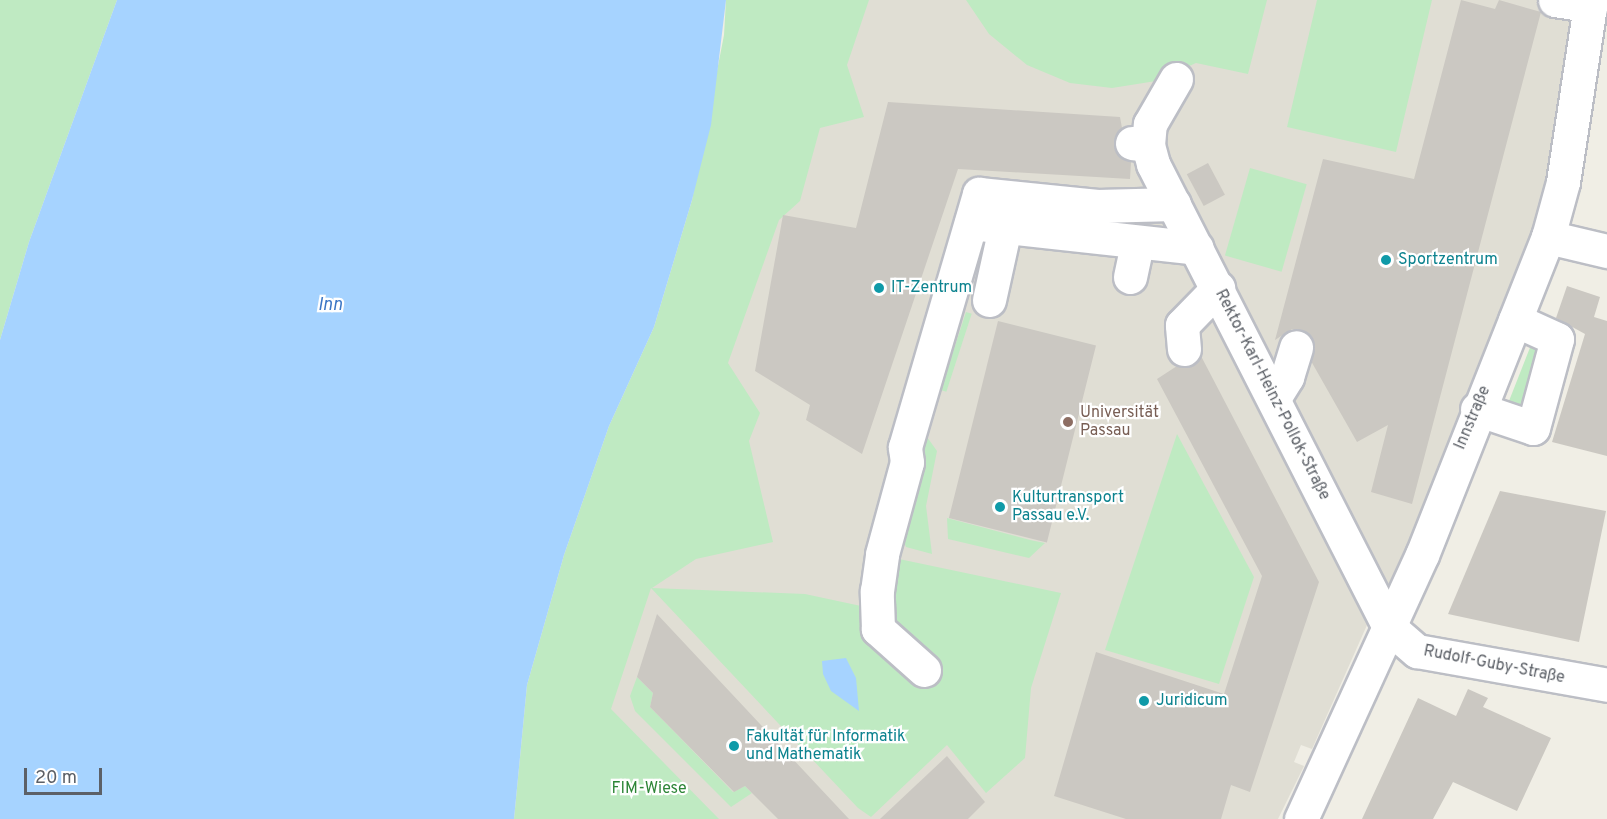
<!DOCTYPE html>
<meta charset="utf-8">
<style>
body{margin:0}
#map{position:relative;width:1607px;height:819px;overflow:hidden;background:#f0eee5;font-family:Overpass,sans-serif}
div>[style]{position:absolute}
.education>*{inset:0;background:#e0ded4}
.green>*{inset:0;background:#bfeac2;transform-origin:0 0}
.water>*{inset:0;background:#a6d3ff}
.building>*{inset:0;background:#cbc8c2;transform-origin:0 0}
.roads{filter:drop-shadow(2px 0 #bcbec5) drop-shadow(-2px 0 #bcbec5) drop-shadow(0 2px #bcbec5) drop-shadow(0 -2px #bcbec5)}
.minor>*{height:33px;margin:-16.5px;padding:0 16.5px;transform-origin:16.5px;border-radius:16.5px;background:#fff}
.dots>*{width:16px;height:16px;translate:-50% -50%;box-sizing:border-box;border:3px solid #fff;border-radius:50%}
span{translate:-50% -50%;white-space:nowrap;text-align:center;line-height:1.15;-webkit-text-stroke:4.5px #fff;paint-order:stroke}
.culture-label{font-size:16px;color:#0d838f}
.left{translate:0 -50%;text-align:left}
.street-label{font-size:16px;color:#5c6067}
.education-label{font-size:16px;color:#785e54}
.park-label{font-size:16px;color:#2d8537}
.water-label{font-size:18px;color:#3c76c5;font-style:italic}
.scale{position:absolute;left:24px;top:768px;width:78px;height:27px;box-sizing:border-box;border:3px solid #5c6067;border-top:0;padding-left:8px;font-size:18px;line-height:21px;white-space:nowrap;color:#5c6067;-webkit-text-stroke:4px #fff;paint-order:stroke}
</style>
<div id="map">
<div class="education">
<div style="clip-path:polygon(797px 0,1591px 0,1563px 182px,1422px 555px,1367px 625px,1312px 749px,1301px 745px,1294px 762px,1304px 766px,1278px 819px,571px 819px)"></div>
</div>
<div class="green">
<div style="clip-path:polygon(0 0,117px 0,29px 242px,0 340px)"></div>
<div style="clip-path:polygon(726px 0,869px 0,847px 65px,864px 117px,820px 128px,800px 201px,779px 220px,728px 363px,760px 413px,749px 441px,773px 542px,696px 559px,652px 588px,805px 594px,889px 612px,899px 559px,1061px 593px,1031px 688px,1025px 758px,986px 793px,947px 745px,871px 817px,858px 808px,651px 588px,611px 709px,719px 819px,514px 819px,527px 685px,564px 555px,609px 426px,654px 327px,692px 200px,724px 35px)"></div>
<div style="clip-path:polygon(966px 0,1267px 0,1248px 74px,1196px 63px,1156px 81px,1112px 88px,1070px 83px,1027px 65px,989px 34px)"></div>
<div style="clip-path:polygon(1317px 0,1432px 0,1396px 152px,1287px 127px)"></div>
<div style="left:1250px;top:168px;width:59px;height:91px;rotate:16deg"></div>
<div style="left:966px;top:312px;width:6px;height:82px;rotate:18deg"></div>
<div style="clip-path:polygon(1533px 340px,1545px 343px,1528px 410px,1507px 406px)"></div>
<div style="clip-path:polygon(1177px 434px,1254px 577px,1219px 684px,1105px 650px)"></div>
<div style="clip-path:polygon(927px 437px,937px 451px,926px 506px,932px 554px,906px 547px,903px 539px)"></div>
<div style="clip-path:polygon(947px 518px,1030px 540px,1045px 543px,1029px 558px,948px 539px)"></div>
<div style="clip-path:polygon(637px 677px,653px 693px,650px 707px,733px 792px,745px 786px,752px 793px,731px 807px,635px 711px,630px 696px)"></div>
</div>
<div class="water">
<div style="clip-path:polygon(117px 0,726px 0,711px 125px,692px 200px,654px 327px,609px 426px,564px 555px,527px 685px,514px 819px,0 819px,0 340px,29px 242px)"></div>
<div style="clip-path:polygon(846px 658px,856px 678px,859px 711px,831px 691px,823px 674px,822px 661px)"></div>
</div>
<div class="building">
<div style="clip-path:polygon(1461px 0,1495px 9px,1499px 0,1541px 12px,1412px 504px,1371px 492px,1388px 425px,1357px 442px,1311px 361px,1314px 343px,1310px 335px,1292px 329px,1275px 340px,1323px 159px,1414px 179px)"></div>
<div style="clip-path:polygon(888px 102px,1120px 117px,1122px 128px,1114px 140px,1115px 150px,1131px 162px,1130px 179px,958px 169px,862px 454px,806px 420px,810px 405px,755px 371px,783px 215px,856px 228px)"></div>
<div style="left:1208px;top:163px;width:36px;height:24px;rotate:62deg"></div>
<div style="clip-path:polygon(1567px 286px,1600px 297px,1594px 317px,1607px 321px,1607px 456px,1552px 442px,1585px 334px,1556px 318px)"></div>
<div style="left:998px;top:321px;width:101px;height:203px;rotate:14deg"></div>
<div style="clip-path:polygon(1201px 356px,1319px 582px,1250px 792px,1231px 785px,1221px 819px,1126px 819px,1054px 796px,1096px 652px,1224px 694px,1262px 576px,1157px 379px,1177px 366px,1194px 365px)"></div>
<div style="clip-path:polygon(1500px 491px,1606px 511px,1579px 642px,1448px 614px)"></div>
<div style="clip-path:polygon(657px 614px,849px 819px,778px 819px,745px 786px,734px 792px,650px 707px,653px 693px,637px 677px)"></div>
<div style="clip-path:polygon(1468px 689px,1488px 698px,1483px 707px,1551px 738px,1517px 811px,1453px 782px,1433px 819px,1362px 819px,1418px 698px,1456px 716px)"></div>
<div style="clip-path:polygon(947px 756px,985px 802px,968px 819px,880px 819px)"></div>
</div>
<div class="roads">
<div class="minor">
<div style="left:1555px;top:0;width:36px;rotate:9deg"></div>
<div style="left:1132px;top:143px;width:16px;rotate:7deg"></div>
<div style="left:1148px;top:145px;width:20px;rotate:75deg"></div>
<div style="left:1153px;top:164px;width:520px;rotate:62.99deg"></div>
<div style="left:1389px;top:627px;width:37px;rotate:41deg"></div>
<div style="left:1417px;top:651px;width:193px;rotate:10.1deg"></div>
<div style="left:1148px;top:145px;width:21px;rotate:-85deg"></div>
<div style="left:1150px;top:124px;width:52px;rotate:-60deg"></div>
<div style="left:971px;top:223px;width:227px;rotate:6.3deg"></div>
<div style="left:1548px;top:237px;width:61px;rotate:13.3deg"></div>
<div style="left:1130px;top:277px;width:34px;rotate:-78deg"></div>
<div style="left:989px;top:300px;width:75px;rotate:-77.6deg"></div>
<div style="left:1184px;top:349px;width:24px;rotate:-95deg"></div>
<div style="left:1182px;top:325px;width:52px;rotate:-45.8deg"></div>
<div style="left:1274px;top:398px;width:25px;rotate:-58deg"></div>
<div style="left:1287px;top:377px;width:31px;rotate:-73deg"></div>
<div style="left:1477px;top:409px;width:59px;rotate:18.7deg"></div>
<div style="left:1533px;top:428px;width:92px;rotate:-74.9deg"></div>
<div style="left:1557px;top:339px;width:46px;rotate:-155.7deg"></div>
<div style="left:924px;top:670px;width:62px;rotate:-138.3deg"></div>
<div style="left:878px;top:629px;width:38px;rotate:-92deg"></div>
<div style="left:877px;top:591px;width:37px;rotate:-82deg"></div>
<div style="left:882px;top:554px;width:95px;rotate:-74.8deg"></div>
<div style="left:907px;top:462px;width:15px;rotate:-98deg"></div>
<div style="left:905px;top:447px;width:264px;rotate:-73.7deg"></div>
<div style="left:979px;top:194px;width:119px;rotate:5.8deg"></div>
<div style="left:1097px;top:206px;width:77px;rotate:-1.5deg"></div>
<div style="left:1301px;top:819px;width:290px;rotate:-65.4deg"></div>
<div style="left:1422px;top:555px;width:342px;rotate:-68.4deg"></div>
<div style="left:1548px;top:237px;width:57px;rotate:-74.7deg"></div>
<div style="left:1563px;top:182px;width:184px;rotate:-81.3deg"></div>
</div>
</div>
<div class="dots">
<div style="left:1386px;top:260px;background:#0f9aa8"></div>
<div style="left:879px;top:288px;background:#0f9aa8"></div>
<div style="left:1068px;top:422px;background:#8d6e63"></div>
<div style="left:1000px;top:507px;background:#0f9aa8"></div>
<div style="left:1144px;top:701px;background:#0f9aa8"></div>
<div style="left:734px;top:746px;background:#0f9aa8"></div>
</div>
<div class="culture-label">
<span class="left" style="left:1398px;top:260px">Sportzentrum</span>
<span class="left" style="left:891px;top:288px">IT-Zentrum</span>
<span class="left" style="left:1012px;top:507px">Kulturtransport<br>Passau e.V.</span>
<span class="left" style="left:1156px;top:701px">Juridicum</span>
<span class="left" style="left:746px;top:746px">Fakultät für Informatik<br>und Mathematik</span>
</div>
<div class="street-label">
<span style="left:1272px;top:395px;rotate:63deg">Rektor-Karl-Heinz-Pollok-Straße</span>
<span style="left:1473px;top:418px;rotate:-67deg">Innstraße</span>
<span style="left:1494px;top:665px;rotate:11deg">Rudolf-Guby-Straße</span>
</div>
<div class="education-label">
<span class="left" style="left:1080px;top:422px">Universität<br>Passau</span>
</div>
<div class="park-label">
<span style="left:649px;top:789px">FIM-Wiese</span>
</div>
<div class="water-label">
<span style="left:330px;top:306px">Inn</span>
</div>
<div class="scale">20 m</div>
</div>
